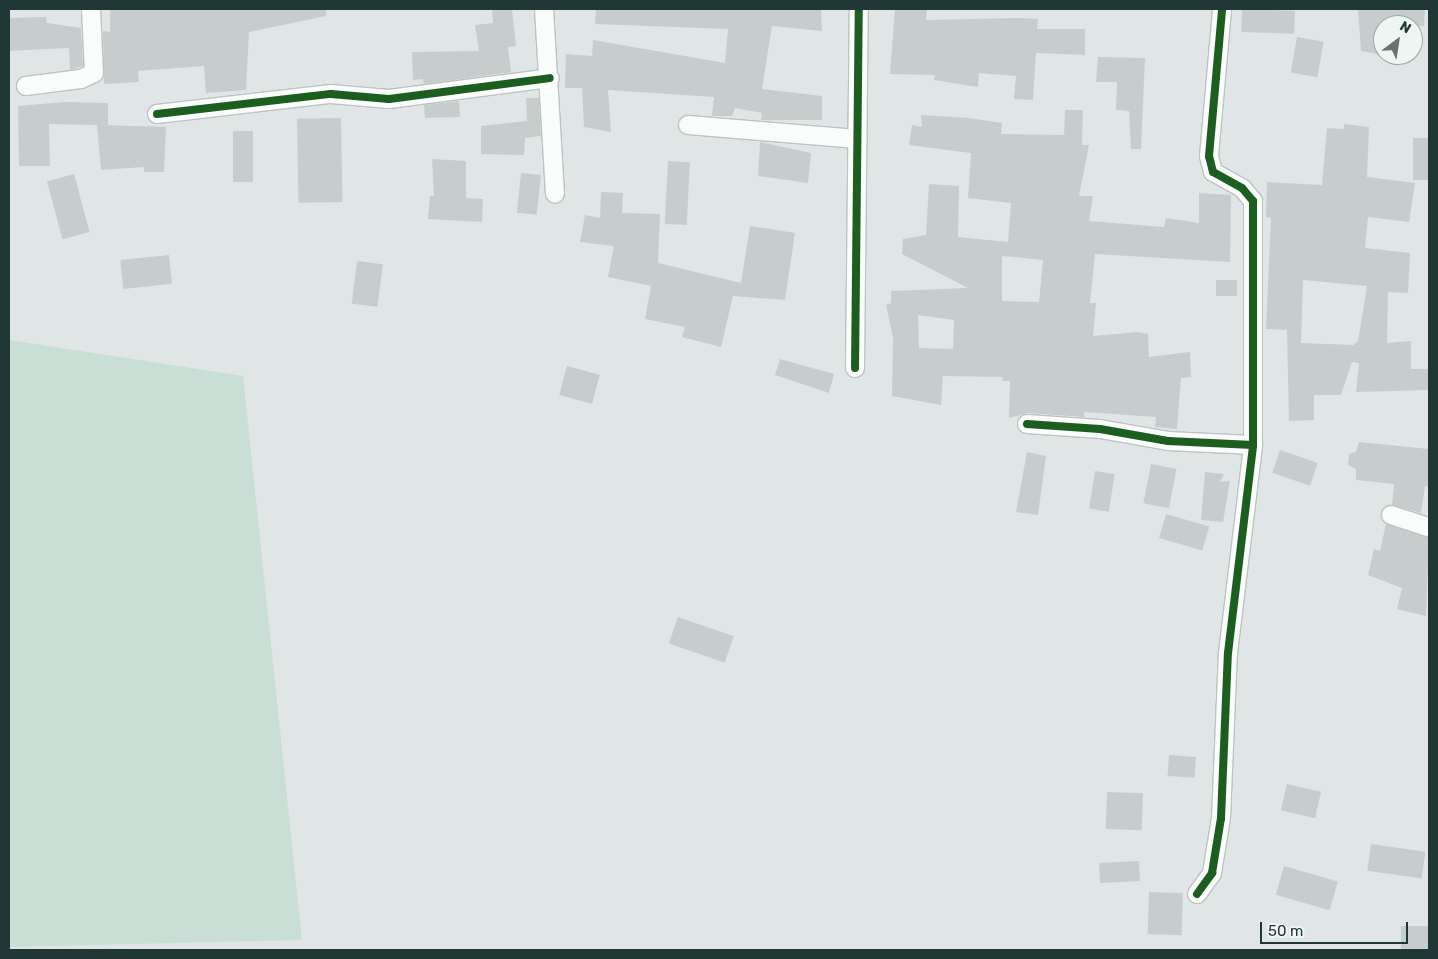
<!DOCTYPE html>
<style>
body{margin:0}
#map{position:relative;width:1438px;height:959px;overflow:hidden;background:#e0e6e5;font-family:Rubik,sans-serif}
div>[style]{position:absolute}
.green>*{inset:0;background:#c9dfd5}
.building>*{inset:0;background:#c7cdcc;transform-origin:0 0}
.roads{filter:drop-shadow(1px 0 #bdc3c2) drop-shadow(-1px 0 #bdc3c2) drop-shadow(0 1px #bdc3c2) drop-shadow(0 -1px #bdc3c2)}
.street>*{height:18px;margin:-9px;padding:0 9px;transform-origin:9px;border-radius:9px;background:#fafbfb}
.cycleway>*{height:8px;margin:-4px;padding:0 4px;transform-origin:4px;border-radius:4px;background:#1b5e20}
span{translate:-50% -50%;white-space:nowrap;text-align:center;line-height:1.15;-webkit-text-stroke:4px #edf6f3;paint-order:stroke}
.frame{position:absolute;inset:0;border:10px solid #203736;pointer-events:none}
.north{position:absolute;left:1373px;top:15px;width:50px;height:50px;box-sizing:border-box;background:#edf6f3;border:1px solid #9baaa7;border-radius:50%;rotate:31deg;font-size:14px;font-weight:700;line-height:20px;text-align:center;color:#203736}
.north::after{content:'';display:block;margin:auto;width:18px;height:22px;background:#637473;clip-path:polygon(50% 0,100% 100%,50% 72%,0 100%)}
.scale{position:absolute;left:1260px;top:922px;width:148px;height:22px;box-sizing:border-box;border:2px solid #203736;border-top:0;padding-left:6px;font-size:15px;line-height:18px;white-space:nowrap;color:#203736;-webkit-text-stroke:4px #edf6f3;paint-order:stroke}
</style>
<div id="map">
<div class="green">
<div style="clip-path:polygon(9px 340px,243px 376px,302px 940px,9px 947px)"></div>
</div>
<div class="building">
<div style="clip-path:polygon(110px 9px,326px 9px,326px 16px,249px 32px,246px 90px,206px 93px,204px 66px,138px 71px,139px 82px,104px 84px,103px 31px,110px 32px)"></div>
<div style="clip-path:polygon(492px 9px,512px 9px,516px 46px,508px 47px,511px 72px,424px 84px,423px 79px,413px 80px,412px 52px,479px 51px,475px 25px,493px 23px)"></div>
<div style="clip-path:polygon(596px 9px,821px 9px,822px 31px,772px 26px,762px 89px,822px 96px,822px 120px,761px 120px,762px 113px,735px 108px,732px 116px,712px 116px,714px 97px,608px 90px,611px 132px,584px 127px,582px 88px,565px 88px,566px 54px,592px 56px,593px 40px,725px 63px,728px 29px,595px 24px)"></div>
<div style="clip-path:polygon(895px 9px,927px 9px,926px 20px,1019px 18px,1038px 19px,1037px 29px,1085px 29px,1085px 55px,1036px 53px,1033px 100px,1014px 99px,1016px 76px,979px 73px,978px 87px,934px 80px,935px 75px,890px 74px)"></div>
<div style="left:1242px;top:9px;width:53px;height:23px;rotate:2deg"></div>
<div style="clip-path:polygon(1358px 9px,1425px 9px,1424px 26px,1383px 25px,1383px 55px,1361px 51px)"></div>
<div style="clip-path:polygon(46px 17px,47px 23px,81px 28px,83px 66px,70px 70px,69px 48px,9px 51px,9px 18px)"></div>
<div style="left:1297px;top:37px;width:27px;height:36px;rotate:10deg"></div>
<div style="clip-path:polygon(1098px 57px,1145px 58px,1141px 149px,1131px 149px,1129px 111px,1116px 110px,1117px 82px,1096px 82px)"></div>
<div style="clip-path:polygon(526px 98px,539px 98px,541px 136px,525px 138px,524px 155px,481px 154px,481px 126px,527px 121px)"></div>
<div style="clip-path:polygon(459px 101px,460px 117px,425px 118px,424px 105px)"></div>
<div style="clip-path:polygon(64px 102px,108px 103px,108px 125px,99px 125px,166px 127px,164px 172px,144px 172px,144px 167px,101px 170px,97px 125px,49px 124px,50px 166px,19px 166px,18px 106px)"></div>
<div style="clip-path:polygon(evenodd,1065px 110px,1083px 110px,1082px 145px,1089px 145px,1079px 196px,1093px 196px,1089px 221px,1164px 227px,1166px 218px,1199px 223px,1199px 193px,1231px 195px,1230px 262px,1095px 254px,1090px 303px,1096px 303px,1093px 336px,1138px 332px,1148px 334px,1149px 357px,1190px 352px,1191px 377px,1181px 378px,1177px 429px,1155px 427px,1156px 417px,1084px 412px,1084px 417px,1028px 413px,1009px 418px,1010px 381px,1002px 381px,1003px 377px,943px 376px,941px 405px,892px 396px,893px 338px,886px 305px,891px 303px,891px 291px,968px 288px,902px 254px,903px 239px,926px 235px,929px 184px,959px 186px,958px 237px,1008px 242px,1011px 203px,968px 198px,971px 153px,909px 145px,912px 125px,922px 127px,921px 115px,969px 118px,1002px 123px,1001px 134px,1064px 135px,1065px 110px,1002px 256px,1043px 260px,1039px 302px,1002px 301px,1002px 256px,1065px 110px,918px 315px,954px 320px,953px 349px,919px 348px,918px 315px)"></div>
<div style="left:341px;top:118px;width:84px;height:44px;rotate:89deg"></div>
<div style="clip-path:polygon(evenodd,1344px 124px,1369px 127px,1367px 177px,1415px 183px,1409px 222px,1368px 217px,1365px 248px,1410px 253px,1408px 293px,1388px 292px,1387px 343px,1411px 341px,1411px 369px,1428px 369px,1429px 390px,1356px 392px,1359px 363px,1352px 362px,1341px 395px,1314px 395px,1314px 420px,1289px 421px,1287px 330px,1266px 329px,1271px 218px,1266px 217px,1267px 182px,1322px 185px,1327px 128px,1344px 129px,1344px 124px,1303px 280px,1367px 286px,1358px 341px,1353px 345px,1301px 343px,1303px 280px)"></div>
<div style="left:233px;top:131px;width:20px;height:51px"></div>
<div style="left:1413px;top:138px;width:16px;height:42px"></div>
<div style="clip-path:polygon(760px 142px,811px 153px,808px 183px,758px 176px)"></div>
<div style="clip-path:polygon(432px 159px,466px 161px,466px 198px,483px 199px,482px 222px,428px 219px,430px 196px,434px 196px)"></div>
<div style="left:668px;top:161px;width:22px;height:63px;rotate:3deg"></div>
<div style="left:521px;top:173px;width:20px;height:40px;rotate:6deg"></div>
<div style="left:74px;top:174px;width:60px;height:28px;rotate:75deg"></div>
<div style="clip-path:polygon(601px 192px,623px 193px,622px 213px,660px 214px,658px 263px,741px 283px,750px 226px,795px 233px,785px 300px,733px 296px,721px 347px,682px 337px,685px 327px,645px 319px,651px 286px,608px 277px,614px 246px,580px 242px,585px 215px,600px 218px)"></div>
<div style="left:169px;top:255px;width:29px;height:49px;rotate:84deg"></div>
<div style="left:357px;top:261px;width:26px;height:43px;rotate:7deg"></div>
<div style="left:1216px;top:280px;width:21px;height:16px"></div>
<div style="clip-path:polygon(780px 359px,834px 374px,829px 393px,775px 375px)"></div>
<div style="left:567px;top:366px;width:34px;height:30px;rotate:15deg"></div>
<div style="clip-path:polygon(1359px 442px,1429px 449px,1429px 487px,1425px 486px,1421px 513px,1392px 505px,1394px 484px,1356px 480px,1356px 469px,1348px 465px,1349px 454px,1356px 452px)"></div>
<div style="left:1280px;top:450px;width:40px;height:24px;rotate:19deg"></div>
<div style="clip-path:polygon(1027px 452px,1046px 456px,1038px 515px,1016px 512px)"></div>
<div style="left:1151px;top:464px;width:26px;height:40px;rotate:11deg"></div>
<div style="left:1095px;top:471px;width:20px;height:38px;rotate:9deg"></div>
<div style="clip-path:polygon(1205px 472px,1224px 474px,1220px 482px,1230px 481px,1223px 522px,1201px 520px)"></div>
<div style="left:1166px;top:514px;width:45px;height:25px;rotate:16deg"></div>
<div style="clip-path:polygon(1386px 524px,1429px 537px,1426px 616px,1397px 609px,1402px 588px,1368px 575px,1374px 549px,1380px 551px)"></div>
<div style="left:678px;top:617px;width:59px;height:28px;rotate:19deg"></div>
<div style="left:1169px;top:755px;width:27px;height:21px;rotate:4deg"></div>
<div style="left:1287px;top:784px;width:35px;height:27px;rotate:13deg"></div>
<div style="left:1107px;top:792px;width:36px;height:37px;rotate:2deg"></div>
<div style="left:1371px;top:844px;width:55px;height:27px;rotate:8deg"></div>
<div style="left:1139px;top:861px;width:20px;height:40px;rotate:87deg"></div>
<div style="left:1284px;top:866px;width:56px;height:30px;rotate:16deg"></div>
<div style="left:1149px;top:892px;width:34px;height:42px;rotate:2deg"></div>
<div style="left:1401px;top:926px;width:28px;height:24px"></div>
</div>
<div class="roads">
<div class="street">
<div style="left:544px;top:9px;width:185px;rotate:86.6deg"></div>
<div style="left:26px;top:86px;width:55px;rotate:-7.3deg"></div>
<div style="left:81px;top:79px;width:14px;rotate:-25deg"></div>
<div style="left:94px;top:73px;width:64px;rotate:-92.7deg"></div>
<div style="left:157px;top:114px;width:175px;rotate:-6.6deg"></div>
<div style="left:331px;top:94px;width:58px;rotate:4.9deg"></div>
<div style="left:389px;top:99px;width:162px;rotate:-7.4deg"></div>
<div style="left:688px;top:125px;width:170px;rotate:4.7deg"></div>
<div style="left:855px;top:368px;width:359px;rotate:-89.4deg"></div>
<div style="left:1027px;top:424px;width:73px;rotate:3.9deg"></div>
<div style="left:1100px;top:429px;width:69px;rotate:10deg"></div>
<div style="left:1168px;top:441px;width:85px;rotate:2.7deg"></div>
<div style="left:1253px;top:445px;width:244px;rotate:-90deg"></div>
<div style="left:1253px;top:201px;width:17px;rotate:-130deg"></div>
<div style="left:1242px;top:188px;width:33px;rotate:-151deg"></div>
<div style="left:1213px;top:172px;width:16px;rotate:-104deg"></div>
<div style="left:1209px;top:156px;width:148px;rotate:-84.9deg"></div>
<div style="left:1391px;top:515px;width:40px;rotate:18deg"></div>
<div style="left:1197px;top:894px;width:26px;rotate:-54deg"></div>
<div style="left:1212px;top:873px;width:56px;rotate:-80.7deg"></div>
<div style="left:1221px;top:818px;width:165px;rotate:-87.6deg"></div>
<div style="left:1228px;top:653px;width:209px;rotate:-83.1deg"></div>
</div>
</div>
<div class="cycleway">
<div style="left:157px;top:114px;width:175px;rotate:-6.6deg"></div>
<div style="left:331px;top:94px;width:58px;rotate:4.9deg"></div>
<div style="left:389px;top:99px;width:162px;rotate:-7.4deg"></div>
<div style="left:855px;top:368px;width:359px;rotate:-89.4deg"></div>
<div style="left:1027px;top:424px;width:73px;rotate:3.9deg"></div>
<div style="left:1100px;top:429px;width:69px;rotate:10deg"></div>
<div style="left:1168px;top:441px;width:85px;rotate:2.7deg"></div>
<div style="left:1253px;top:445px;width:244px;rotate:-90deg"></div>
<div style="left:1253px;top:201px;width:17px;rotate:-130deg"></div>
<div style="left:1242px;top:188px;width:33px;rotate:-151deg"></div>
<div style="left:1213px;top:172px;width:16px;rotate:-104deg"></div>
<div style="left:1209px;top:156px;width:148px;rotate:-84.9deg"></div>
<div style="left:1197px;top:894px;width:26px;rotate:-54deg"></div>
<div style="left:1212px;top:873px;width:56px;rotate:-80.7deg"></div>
<div style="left:1221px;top:818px;width:165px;rotate:-87.6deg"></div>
<div style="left:1228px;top:653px;width:209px;rotate:-83.1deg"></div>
</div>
<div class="frame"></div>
<div class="north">N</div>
<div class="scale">50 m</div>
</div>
